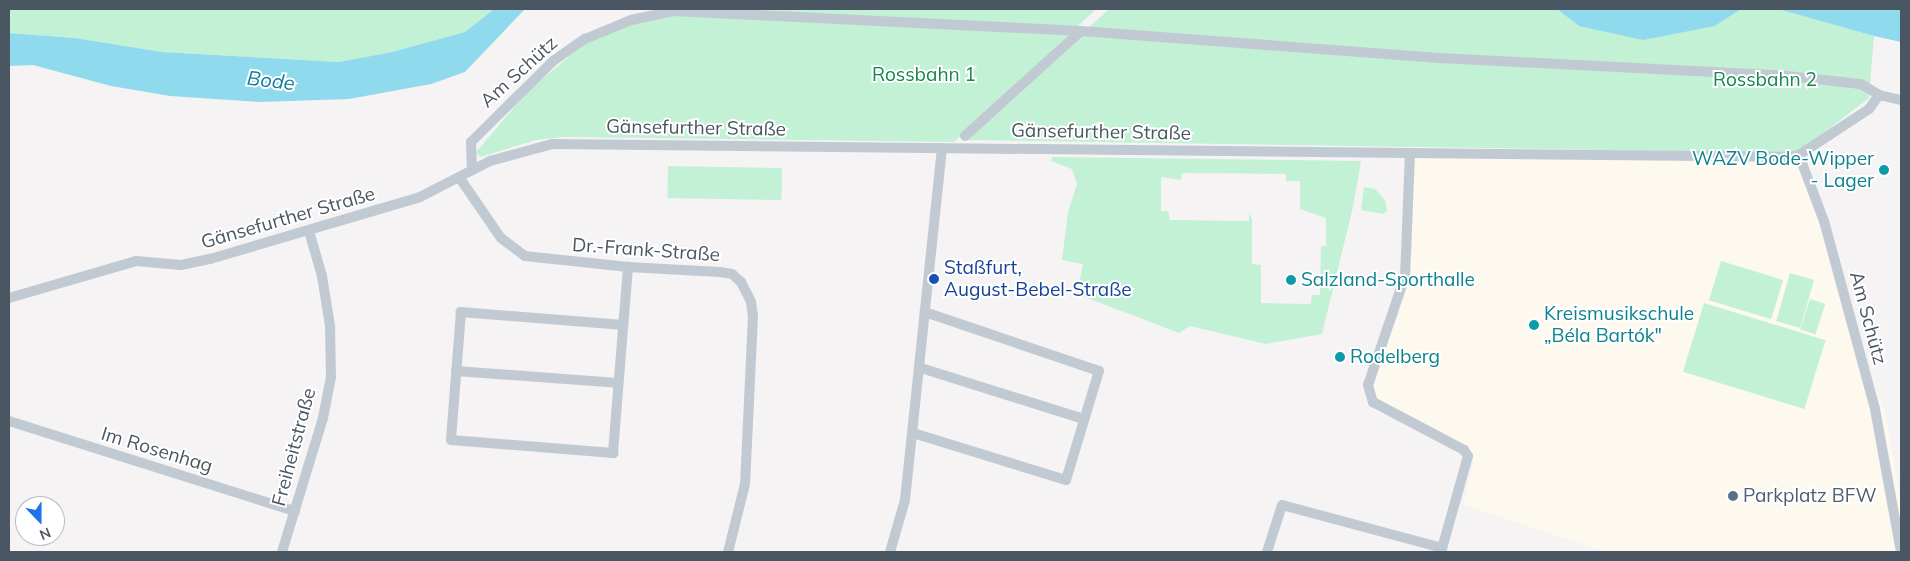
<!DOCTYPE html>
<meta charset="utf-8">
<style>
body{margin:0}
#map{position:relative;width:1910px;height:561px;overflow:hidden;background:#f5f3f3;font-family:Mulish,sans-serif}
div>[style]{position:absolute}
.commercial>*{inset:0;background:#fdf9ef}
.green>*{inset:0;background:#c3f1d5;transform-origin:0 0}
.water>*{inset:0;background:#90daee}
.minor>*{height:10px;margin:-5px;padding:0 5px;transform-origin:5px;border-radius:5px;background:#c1cad2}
.dots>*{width:14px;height:14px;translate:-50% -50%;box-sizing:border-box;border:2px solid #fff;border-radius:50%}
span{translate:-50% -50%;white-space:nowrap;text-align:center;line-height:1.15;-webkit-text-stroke:4px #fff;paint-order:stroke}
.street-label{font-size:19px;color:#4a5661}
.park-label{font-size:19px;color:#17864f}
.culture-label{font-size:19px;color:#0d838f}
.right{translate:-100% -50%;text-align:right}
.left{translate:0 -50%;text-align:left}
.transit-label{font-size:19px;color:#164399}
.service-label{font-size:19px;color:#4e5e75}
.water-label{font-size:20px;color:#0c7c9b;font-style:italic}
.frame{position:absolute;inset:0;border:10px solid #4a5661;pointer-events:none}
.north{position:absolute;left:15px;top:496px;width:50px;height:50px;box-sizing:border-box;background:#fff;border:1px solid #b7bbc0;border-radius:50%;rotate:158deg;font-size:14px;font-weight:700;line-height:20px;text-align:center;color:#4a5661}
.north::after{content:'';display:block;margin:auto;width:18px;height:22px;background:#1a73e8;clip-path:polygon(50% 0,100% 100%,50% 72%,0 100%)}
</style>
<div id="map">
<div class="commercial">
<div style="clip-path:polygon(1414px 146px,1792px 153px,1804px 148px,1869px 371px,1885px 412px,1901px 502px,1901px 552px,1607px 552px,1463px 505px,1474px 462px,1470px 449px,1375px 399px,1372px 390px,1406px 292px,1412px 252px)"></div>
</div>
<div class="green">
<div style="clip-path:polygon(9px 9px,494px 9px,465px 32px,392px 52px,339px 62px,162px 52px,75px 38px,9px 33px)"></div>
<div style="clip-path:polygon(664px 9px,1096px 9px,954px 142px,563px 137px,536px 140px,480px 157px,476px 152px,528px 91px,584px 44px)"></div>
<div style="clip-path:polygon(1109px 9px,1557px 9px,1579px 26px,1715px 26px,1741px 9px,1778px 9px,1874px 36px,1869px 98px,1804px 148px,1792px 153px,967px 140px)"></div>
<div style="clip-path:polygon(evenodd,1052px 157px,1361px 161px,1353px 207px,1322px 334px,1266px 344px,1190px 326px,1179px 333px,1077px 294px,1083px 264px,1062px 260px,1068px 212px,1077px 184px,1072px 169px,1051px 161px,1052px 157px,1182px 173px,1286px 174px,1286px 181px,1300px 181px,1300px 209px,1326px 218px,1326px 246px,1321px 246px,1320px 295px,1312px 295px,1311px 304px,1261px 303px,1261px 265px,1252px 264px,1252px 219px,1249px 213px,1249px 221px,1170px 220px,1168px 211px,1161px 211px,1161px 177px,1181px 180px,1182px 173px)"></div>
<div style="left:668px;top:166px;width:114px;height:32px;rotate:1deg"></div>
<div style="clip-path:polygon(1364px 187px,1375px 189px,1385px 200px,1387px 211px,1383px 214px,1361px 210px)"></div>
<div style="left:1721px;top:261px;width:65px;height:41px;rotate:17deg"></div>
<div style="left:1790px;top:273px;width:25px;height:50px;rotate:16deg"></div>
<div style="left:1810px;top:299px;width:16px;height:32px;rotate:18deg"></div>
<div style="left:1704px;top:303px;width:127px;height:72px;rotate:17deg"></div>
</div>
<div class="water">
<div style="clip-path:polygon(494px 9px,525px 9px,465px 72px,431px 84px,349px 99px,260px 102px,170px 96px,111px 86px,33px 65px,9px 66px,9px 33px,75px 38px,162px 52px,339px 62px,392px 52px,465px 32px)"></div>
<div style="clip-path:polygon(1557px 9px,1741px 9px,1715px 26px,1643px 40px,1579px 26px)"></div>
<div style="clip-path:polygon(1778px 9px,1901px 9px,1901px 42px,1874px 36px)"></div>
</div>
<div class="minor">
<div style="left:965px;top:136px;width:156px;rotate:-42.2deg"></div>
<div style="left:1410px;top:153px;width:123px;rotate:92.3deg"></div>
<div style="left:1405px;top:276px;width:115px;rotate:108.7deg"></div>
<div style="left:1368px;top:385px;width:18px;rotate:74deg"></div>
<div style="left:1373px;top:402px;width:103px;rotate:27.8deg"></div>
<div style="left:1464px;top:450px;width:7px;rotate:56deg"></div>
<div style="left:1468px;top:456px;width:100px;rotate:105.7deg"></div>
<div style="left:1799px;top:155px;width:71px;rotate:69.3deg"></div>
<div style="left:1824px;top:221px;width:195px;rotate:74.8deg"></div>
<div style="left:1875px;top:409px;width:145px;rotate:79.7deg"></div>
<div style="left:472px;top:170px;width:28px;rotate:-92deg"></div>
<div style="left:471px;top:142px;width:115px;rotate:-44.6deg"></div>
<div style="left:553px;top:61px;width:39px;rotate:-35deg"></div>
<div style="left:585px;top:39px;width:50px;rotate:-22.4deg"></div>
<div style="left:631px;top:20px;width:43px;rotate:-12.1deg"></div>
<div style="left:673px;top:11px;width:408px;rotate:2.8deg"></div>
<div style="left:1081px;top:31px;width:359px;rotate:4.3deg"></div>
<div style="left:1439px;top:58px;width:339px;rotate:2.9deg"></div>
<div style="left:1778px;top:75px;width:83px;rotate:6.2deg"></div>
<div style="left:1861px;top:84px;width:21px;rotate:31deg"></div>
<div style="left:1879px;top:95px;width:23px;rotate:13deg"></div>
<div style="left:459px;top:177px;width:74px;rotate:55.5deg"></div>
<div style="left:501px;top:238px;width:30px;rotate:37deg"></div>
<div style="left:525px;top:256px;width:104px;rotate:6.1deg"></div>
<div style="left:628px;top:267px;width:92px;rotate:3.1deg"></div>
<div style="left:720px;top:272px;width:12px;rotate:9deg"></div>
<div style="left:732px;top:274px;width:12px;rotate:42deg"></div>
<div style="left:741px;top:282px;width:22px;rotate:63deg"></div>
<div style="left:751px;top:302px;width:14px;rotate:82deg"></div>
<div style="left:753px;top:316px;width:168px;rotate:92.7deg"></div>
<div style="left:745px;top:484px;width:70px;rotate:104deg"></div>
<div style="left:9px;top:298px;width:132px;rotate:-16.2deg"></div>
<div style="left:136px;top:261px;width:45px;rotate:5.1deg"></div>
<div style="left:181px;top:265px;width:30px;rotate:-12deg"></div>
<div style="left:210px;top:259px;width:219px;rotate:-16.4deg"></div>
<div style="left:420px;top:197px;width:79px;rotate:-27.2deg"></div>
<div style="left:490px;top:161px;width:64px;rotate:-15.3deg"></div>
<div style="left:552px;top:144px;width:1237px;rotate:0.6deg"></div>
<div style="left:1789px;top:157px;width:10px;rotate:-11deg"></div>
<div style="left:1799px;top:155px;width:84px;rotate:-33.3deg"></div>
<div style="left:1869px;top:109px;width:17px;rotate:-54deg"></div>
<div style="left:623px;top:325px;width:163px;rotate:-175.4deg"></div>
<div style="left:461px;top:312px;width:128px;rotate:94.5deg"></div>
<div style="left:451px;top:440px;width:163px;rotate:4.6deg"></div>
<div style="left:613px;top:453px;width:187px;rotate:-85.4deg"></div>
<div style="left:921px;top:368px;width:171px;rotate:17.4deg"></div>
<div style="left:456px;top:371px;width:162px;rotate:4.2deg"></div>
<div style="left:9px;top:421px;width:300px;rotate:17.5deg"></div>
<div style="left:913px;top:433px;width:160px;rotate:17.1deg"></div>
<div style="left:1066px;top:480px;width:114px;rotate:-73.2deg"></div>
<div style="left:1099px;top:371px;width:184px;rotate:-161.3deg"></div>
<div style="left:282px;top:552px;width:140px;rotate:-73deg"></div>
<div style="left:323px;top:418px;width:42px;rotate:-79deg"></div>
<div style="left:331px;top:377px;width:51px;rotate:-91.1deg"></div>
<div style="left:330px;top:326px;width:51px;rotate:-99.1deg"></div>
<div style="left:322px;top:276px;width:47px;rotate:-106.1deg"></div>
<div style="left:890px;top:552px;width:54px;rotate:-73.9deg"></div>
<div style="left:905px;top:500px;width:354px;rotate:-84deg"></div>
<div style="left:1267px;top:552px;width:49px;rotate:-72.3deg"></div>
<div style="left:1282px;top:505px;width:166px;rotate:15deg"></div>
</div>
<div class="dots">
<div style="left:1884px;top:170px;background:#0f9aa8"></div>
<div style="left:934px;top:279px;background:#1a4fb4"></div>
<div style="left:1291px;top:280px;background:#0f9aa8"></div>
<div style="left:1534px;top:325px;background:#0f9aa8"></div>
<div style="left:1340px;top:357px;background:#0f9aa8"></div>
<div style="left:1733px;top:496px;background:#5c6f8a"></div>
</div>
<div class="street-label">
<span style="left:519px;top:72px;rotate:-42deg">Am Schütz</span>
<span style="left:696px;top:128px;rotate:1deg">Gänsefurther Straße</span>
<span style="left:1101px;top:132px;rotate:1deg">Gänsefurther Straße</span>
<span style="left:288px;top:218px;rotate:-16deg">Gänsefurther Straße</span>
<span style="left:646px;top:250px;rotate:4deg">Dr.-Frank-Straße</span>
<span style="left:1868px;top:318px;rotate:75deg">Am Schütz</span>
<span style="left:294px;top:447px;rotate:-75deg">Freiheitstraße</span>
<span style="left:157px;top:450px;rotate:17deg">Im Rosenhag</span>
</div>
<div class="park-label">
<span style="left:924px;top:75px">Rossbahn 1</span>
<span style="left:1765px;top:80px">Rossbahn 2</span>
</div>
<div class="culture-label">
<span class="right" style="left:1874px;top:170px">WAZV Bode-Wipper<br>- Lager</span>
<span class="left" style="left:1301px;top:280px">Salzland-Sporthalle</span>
<span class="left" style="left:1544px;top:325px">Kreismusikschule<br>„Béla Bartók"</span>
<span class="left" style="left:1350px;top:357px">Rodelberg</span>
</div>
<div class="transit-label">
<span class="left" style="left:944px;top:279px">Staßfurt,<br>August-Bebel-Straße</span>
</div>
<div class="service-label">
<span class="left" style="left:1743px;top:496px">Parkplatz BFW</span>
</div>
<div class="water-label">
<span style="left:271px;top:80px;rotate:7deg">Bode</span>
</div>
<div class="frame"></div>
<div class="north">N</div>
</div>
